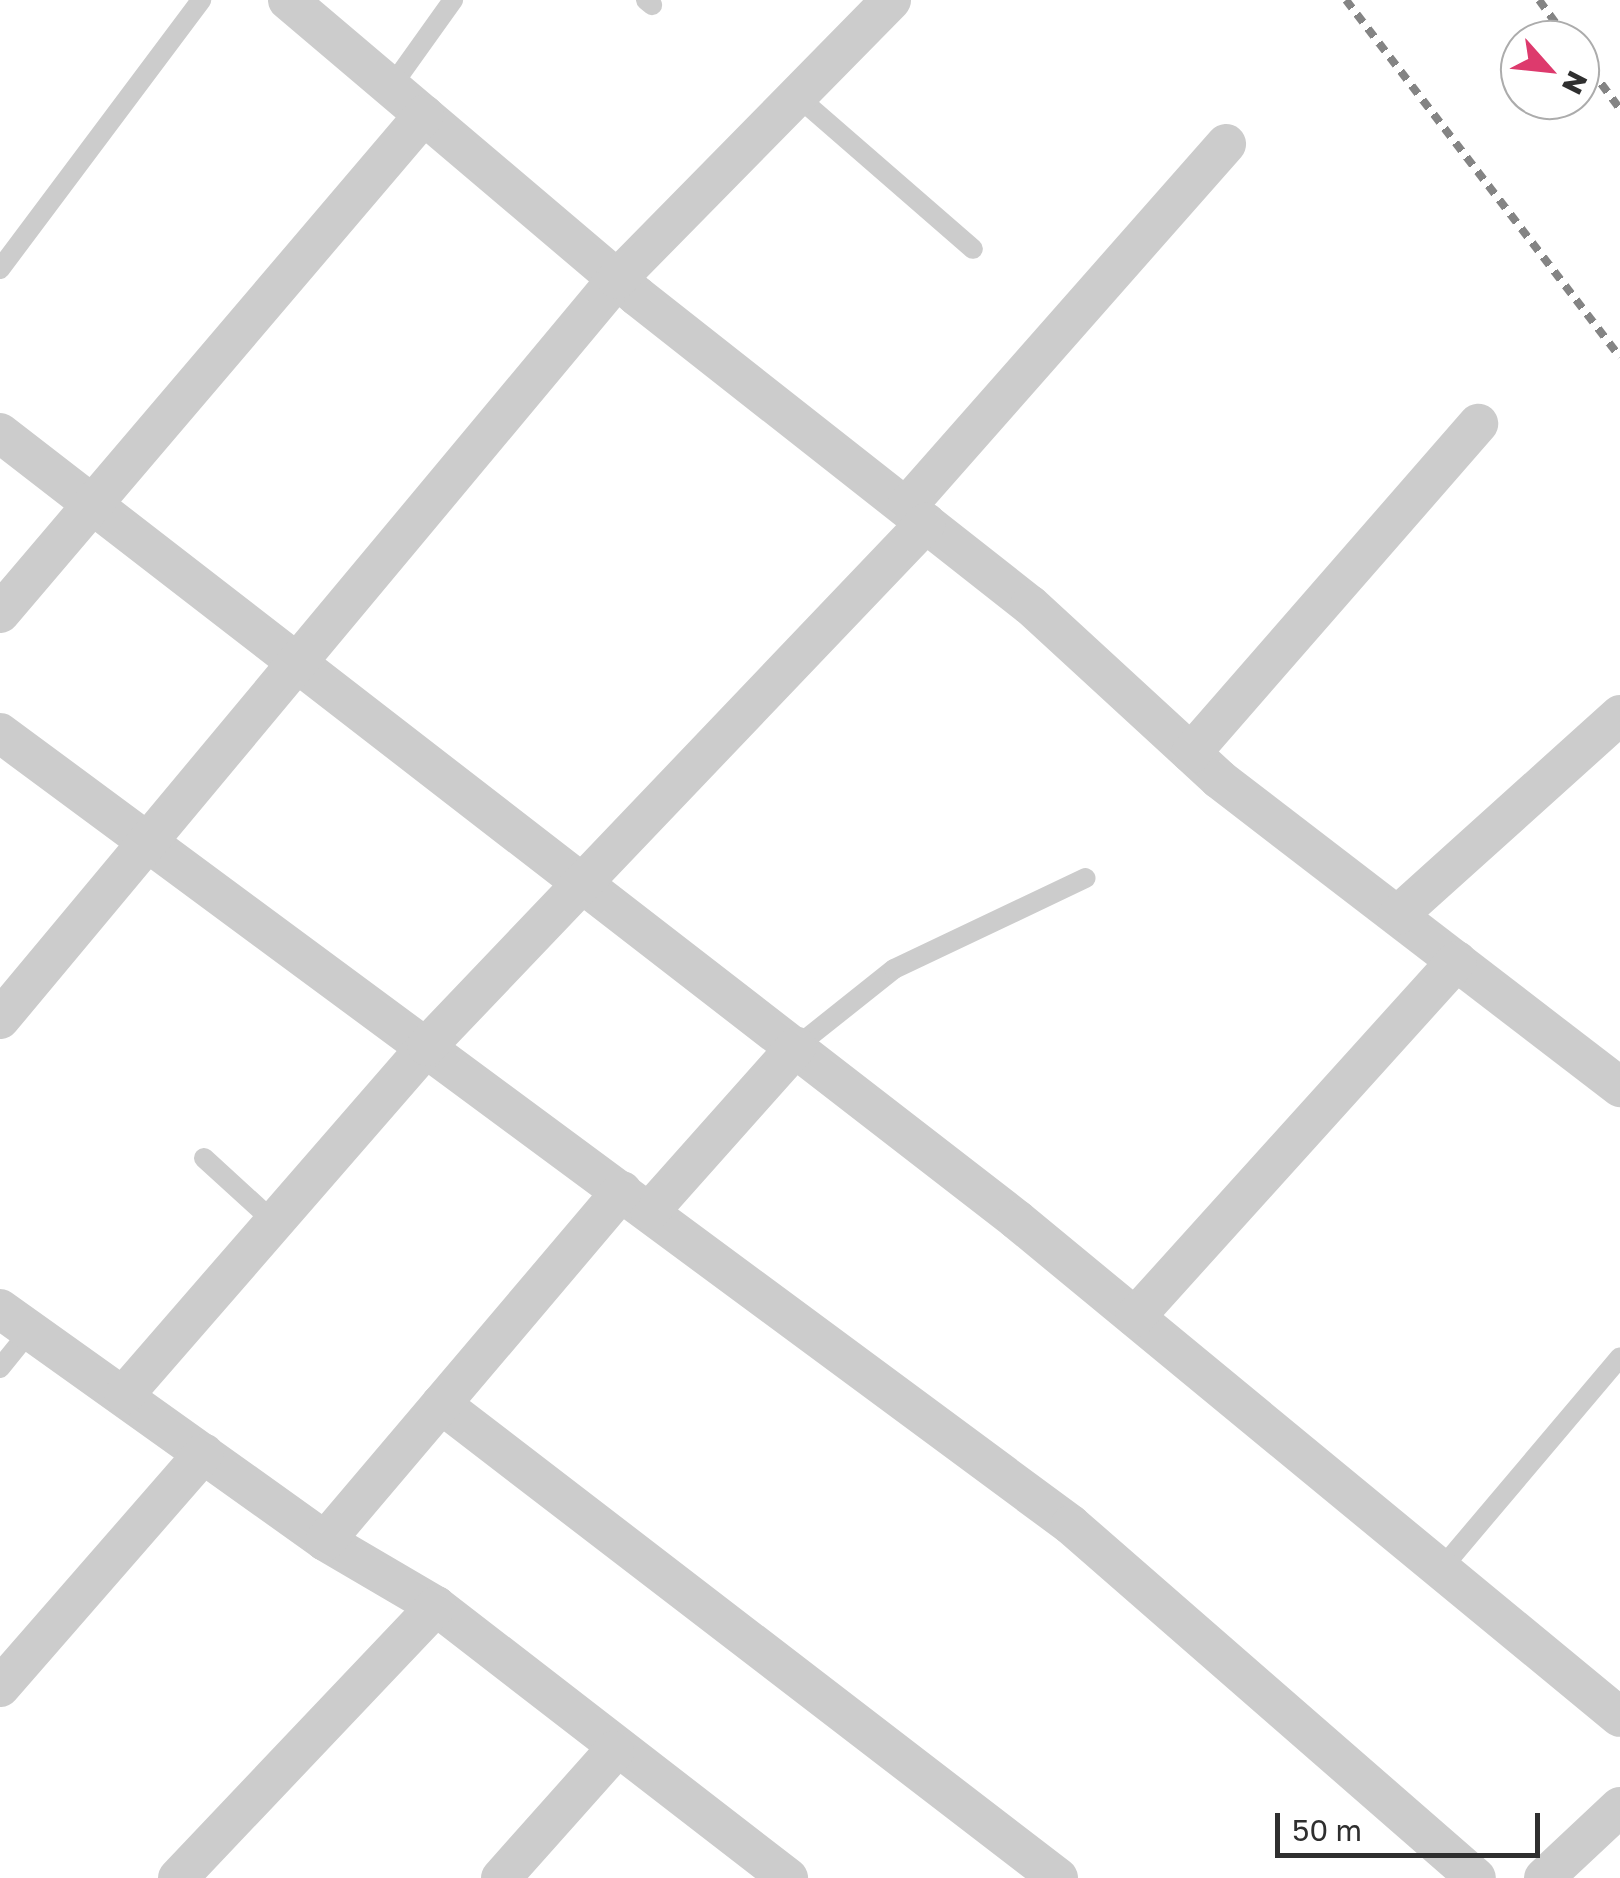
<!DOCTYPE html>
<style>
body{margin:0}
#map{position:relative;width:1620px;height:1878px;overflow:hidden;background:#fff;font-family:"Golos Text",sans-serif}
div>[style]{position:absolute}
.service>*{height:20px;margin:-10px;padding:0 10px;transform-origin:10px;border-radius:10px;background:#ccc}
.minor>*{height:40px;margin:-20px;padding:0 20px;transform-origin:20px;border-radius:20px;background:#ccc}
.rail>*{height:8px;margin-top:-4px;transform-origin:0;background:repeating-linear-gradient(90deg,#848484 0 10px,transparent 0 18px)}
span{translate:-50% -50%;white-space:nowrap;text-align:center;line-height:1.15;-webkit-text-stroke:10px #fff;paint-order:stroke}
.north{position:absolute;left:1500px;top:20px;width:100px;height:100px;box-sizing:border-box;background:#fff;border:2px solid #acacac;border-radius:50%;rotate:117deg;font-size:28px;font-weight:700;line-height:40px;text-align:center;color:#2f2f2f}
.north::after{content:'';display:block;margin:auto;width:35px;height:45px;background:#dd3a6d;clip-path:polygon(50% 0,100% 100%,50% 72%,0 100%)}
.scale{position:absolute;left:1275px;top:1813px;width:265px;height:45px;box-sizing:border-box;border:5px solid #2f2f2f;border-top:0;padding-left:12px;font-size:30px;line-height:35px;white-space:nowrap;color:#2f2f2f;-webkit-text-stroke:8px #fff;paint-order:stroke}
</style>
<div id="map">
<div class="service">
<div style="left:646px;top:0;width:8px;rotate:40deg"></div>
<div style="left:391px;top:87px;width:107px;rotate:-54.5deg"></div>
<div style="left:797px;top:96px;width:233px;rotate:41deg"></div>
<div style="left:0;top:269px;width:336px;rotate:-53.2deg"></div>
<div style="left:796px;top:1047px;width:125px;rotate:-38.5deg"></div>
<div style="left:894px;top:969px;width:212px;rotate:-25.4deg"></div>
<div style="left:204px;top:1158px;width:95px;rotate:42.4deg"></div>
<div style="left:0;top:1368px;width:46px;rotate:-51.1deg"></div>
<div style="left:1441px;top:1569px;width:277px;rotate:-49.8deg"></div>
</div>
<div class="minor">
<div style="left:288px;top:0;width:458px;rotate:40.3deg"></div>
<div style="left:637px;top:296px;width:500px;rotate:38.2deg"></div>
<div style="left:1030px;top:605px;width:257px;rotate:42.6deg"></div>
<div style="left:1219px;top:779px;width:506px;rotate:37.53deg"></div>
<div style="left:0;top:433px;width:1286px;rotate:37.73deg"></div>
<div style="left:1017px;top:1220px;width:781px;rotate:39.5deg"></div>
<div style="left:906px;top:507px;width:484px;rotate:-48.6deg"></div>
<div style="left:0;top:613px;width:654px;rotate:-49.59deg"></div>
<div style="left:0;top:733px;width:1332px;rotate:36.48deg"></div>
<div style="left:1071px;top:1525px;width:537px;rotate:41.08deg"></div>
<div style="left:1191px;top:753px;width:437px;rotate:-48.9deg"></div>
<div style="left:1398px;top:915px;width:299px;rotate:-42deg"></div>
<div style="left:0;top:1019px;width:963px;rotate:-50.18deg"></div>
<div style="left:617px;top:279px;width:391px;rotate:-45.5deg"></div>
<div style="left:650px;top:1211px;width:220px;rotate:-48.3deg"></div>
<div style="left:0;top:1309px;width:399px;rotate:35.5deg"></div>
<div style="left:325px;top:1541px;width:129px;rotate:30.4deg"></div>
<div style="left:436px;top:1606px;width:445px;rotate:37.7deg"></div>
<div style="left:1135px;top:1317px;width:480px;rotate:-47.9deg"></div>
<div style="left:124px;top:1395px;width:462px;rotate:-49deg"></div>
<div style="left:427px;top:1046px;width:723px;rotate:-46.35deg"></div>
<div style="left:441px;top:1404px;width:778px;rotate:37.53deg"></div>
<div style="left:325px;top:1541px;width:459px;rotate:-49.7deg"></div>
<div style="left:0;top:1687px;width:310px;rotate:-48.9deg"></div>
<div style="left:178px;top:1878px;width:375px;rotate:-46.5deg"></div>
<div style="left:501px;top:1878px;width:170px;rotate:-48.3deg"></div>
<div style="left:1544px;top:1878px;width:104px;rotate:-43.1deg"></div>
</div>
<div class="rail">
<div style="left:1346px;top:0;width:450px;rotate:52.5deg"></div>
<div style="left:1539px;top:0;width:49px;rotate:54.1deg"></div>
<div style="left:1580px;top:55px;width:67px;rotate:53.5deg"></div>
</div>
<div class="north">N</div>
<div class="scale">50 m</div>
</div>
